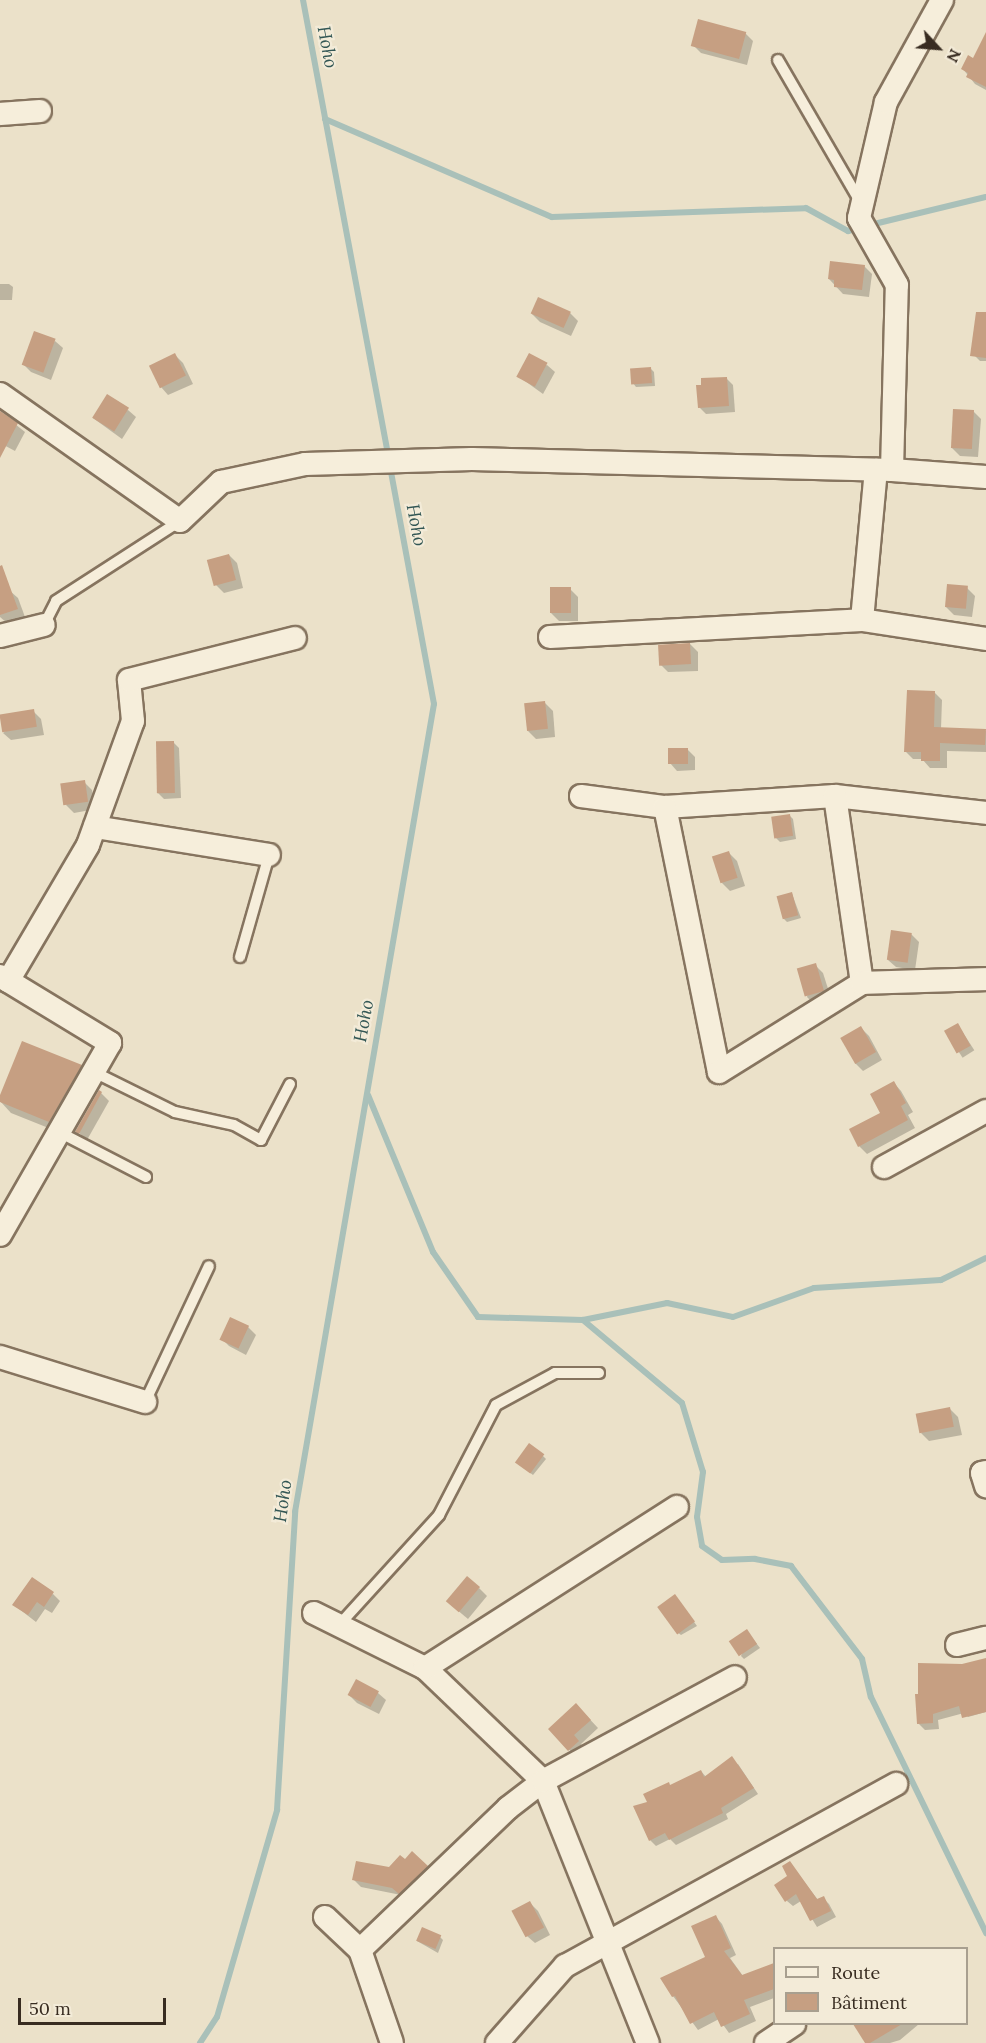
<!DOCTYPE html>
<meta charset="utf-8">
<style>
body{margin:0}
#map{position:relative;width:986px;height:2043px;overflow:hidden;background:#ebe1c9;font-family:Lora,serif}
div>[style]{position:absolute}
.shadow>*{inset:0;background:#0003;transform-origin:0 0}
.stream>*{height:6px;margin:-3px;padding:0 3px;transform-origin:3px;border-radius:3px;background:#a9c0b9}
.building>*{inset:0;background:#c69f82;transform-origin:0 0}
.roads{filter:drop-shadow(2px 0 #86745f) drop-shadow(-2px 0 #86745f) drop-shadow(0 2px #86745f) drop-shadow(0 -2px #86745f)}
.lane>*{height:10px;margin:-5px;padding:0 5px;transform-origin:5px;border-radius:5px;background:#f6eedb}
.street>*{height:22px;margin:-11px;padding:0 11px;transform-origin:11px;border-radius:11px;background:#f6eedb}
span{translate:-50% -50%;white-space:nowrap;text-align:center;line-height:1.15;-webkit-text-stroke:4.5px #f3ebd8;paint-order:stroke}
.water-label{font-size:18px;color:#325654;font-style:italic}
.legend{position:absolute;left:773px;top:1947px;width:195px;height:78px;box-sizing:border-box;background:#f3ebd8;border:2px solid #a89f8f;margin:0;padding:8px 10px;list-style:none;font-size:18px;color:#382c21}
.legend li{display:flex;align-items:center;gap:12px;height:30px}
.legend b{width:30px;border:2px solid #a89f8f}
.north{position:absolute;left:908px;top:18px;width:60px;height:60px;-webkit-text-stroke:4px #f3ebd8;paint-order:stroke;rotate:116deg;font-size:16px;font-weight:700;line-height:24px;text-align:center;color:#382c21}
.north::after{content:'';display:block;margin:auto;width:21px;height:27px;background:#382c21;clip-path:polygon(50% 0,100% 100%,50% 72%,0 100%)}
.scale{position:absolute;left:18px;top:1998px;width:148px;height:27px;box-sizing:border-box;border:3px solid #382c21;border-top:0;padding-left:8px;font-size:18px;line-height:21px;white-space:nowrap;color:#382c21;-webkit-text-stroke:4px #f3ebd8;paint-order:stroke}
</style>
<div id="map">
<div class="shadow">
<div style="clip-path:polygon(745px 33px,753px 41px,747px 65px,701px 53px,693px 45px)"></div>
<div style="clip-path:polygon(986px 57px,986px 90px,975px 84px,963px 69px,974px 60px)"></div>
<div style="clip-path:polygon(864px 266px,872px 274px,869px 297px,843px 294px,829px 279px)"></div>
<div style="clip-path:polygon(0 284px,9px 284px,13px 287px,12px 300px,0 300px)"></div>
<div style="clip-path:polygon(570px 313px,578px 321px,571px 336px,540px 322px,532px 314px)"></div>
<div style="clip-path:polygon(986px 331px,986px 361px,980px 361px,972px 353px)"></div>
<div style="clip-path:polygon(55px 341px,63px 348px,51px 380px,31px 372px,23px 364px)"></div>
<div style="clip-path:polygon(175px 355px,183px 363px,193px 384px,168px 395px,161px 387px,151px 366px)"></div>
<div style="clip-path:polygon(547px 365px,555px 372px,543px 394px,518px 376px)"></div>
<div style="clip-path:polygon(651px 369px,654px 372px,655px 386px,636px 387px,633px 383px)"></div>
<div style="clip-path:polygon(726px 378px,733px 385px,735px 412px,706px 414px,699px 407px)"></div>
<div style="clip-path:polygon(128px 410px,136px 417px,122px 439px,93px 418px)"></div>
<div style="clip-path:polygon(973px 411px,981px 419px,978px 457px,960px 456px,952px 448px)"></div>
<div style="clip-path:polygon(0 412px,25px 432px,15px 451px,0 443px)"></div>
<div style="clip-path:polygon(229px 555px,237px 563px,243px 588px,224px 593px,216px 585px)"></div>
<div style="clip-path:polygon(967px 588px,975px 596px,972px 617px,954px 615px,946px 607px)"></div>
<div style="clip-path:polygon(570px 589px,578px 597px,578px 621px,559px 621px,551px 613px)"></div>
<div style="clip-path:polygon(10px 591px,18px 598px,25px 617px,7px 623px,0 617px,0 594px)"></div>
<div style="clip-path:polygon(690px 644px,698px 652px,698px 671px,668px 672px,660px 664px)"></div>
<div style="clip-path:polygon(934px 692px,942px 700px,941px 729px,986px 731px,986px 752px,947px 751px,947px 768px,930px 768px,922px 759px,913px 759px,905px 751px)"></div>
<div style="clip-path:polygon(545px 703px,553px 711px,555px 737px,536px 739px,528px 731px)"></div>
<div style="clip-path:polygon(33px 711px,41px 719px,44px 735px,11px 740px,3px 733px)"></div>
<div style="clip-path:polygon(174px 743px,179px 748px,181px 798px,164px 799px,158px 793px)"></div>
<div style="clip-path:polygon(687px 749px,695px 757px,695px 770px,677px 771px,670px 763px)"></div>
<div style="clip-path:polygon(84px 782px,92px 790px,96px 809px,74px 813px,66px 805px)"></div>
<div style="clip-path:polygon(789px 815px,793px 819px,796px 839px,780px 842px,776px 838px)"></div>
<div style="clip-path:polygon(729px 853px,737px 861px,745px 886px,730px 891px,722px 883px)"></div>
<div style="clip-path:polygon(792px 894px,801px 918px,787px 922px,783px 918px)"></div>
<div style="clip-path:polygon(911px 934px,919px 942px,915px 970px,896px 967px,888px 960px)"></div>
<div style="clip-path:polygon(815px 965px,823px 973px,831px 998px,815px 1005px,807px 997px)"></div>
<div style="left:958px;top:1025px;width:30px;height:14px;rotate:57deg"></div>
<div style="clip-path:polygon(861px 1028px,869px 1036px,882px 1060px,863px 1071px,855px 1063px)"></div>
<div style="clip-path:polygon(81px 1066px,93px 1078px,61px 1133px,11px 1113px,0 1101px)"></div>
<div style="clip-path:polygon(894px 1083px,901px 1091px,913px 1112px,908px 1115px,915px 1128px,867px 1154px,859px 1146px,882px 1113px)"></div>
<div style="clip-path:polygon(101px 1093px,109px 1101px,87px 1140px,77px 1131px)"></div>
<div style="clip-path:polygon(248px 1327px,256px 1335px,246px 1355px,229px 1346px,221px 1338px)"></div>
<div style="clip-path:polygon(950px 1409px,958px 1417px,962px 1435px,929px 1441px,921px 1433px)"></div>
<div style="clip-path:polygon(543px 1456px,546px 1459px,533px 1475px,520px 1465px)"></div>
<div style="clip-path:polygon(479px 1588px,487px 1596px,468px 1619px,456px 1609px)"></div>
<div style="clip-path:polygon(53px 1594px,60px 1601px,52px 1613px,45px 1609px,36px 1622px,14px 1605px)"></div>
<div style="clip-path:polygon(678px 1600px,697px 1626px,681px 1635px,677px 1632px)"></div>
<div style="clip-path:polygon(750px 1635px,760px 1648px,744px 1659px,741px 1656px)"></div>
<div style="clip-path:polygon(986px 1659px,986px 1712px,968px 1717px,964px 1713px,938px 1720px,939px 1729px,925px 1730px,918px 1723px,963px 1665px)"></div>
<div style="clip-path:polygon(378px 1693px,386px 1700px,379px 1714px,357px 1703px,349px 1695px)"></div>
<div style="clip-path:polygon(583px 1712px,598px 1728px,581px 1744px,586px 1750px,577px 1758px,550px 1729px)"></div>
<div style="clip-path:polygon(738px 1764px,758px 1794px,726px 1814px,728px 1819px,676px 1845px,670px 1839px,656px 1846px,650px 1840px,649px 1803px,671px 1787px,701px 1771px,706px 1777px)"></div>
<div style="clip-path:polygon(412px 1853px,435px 1874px,401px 1895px,361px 1887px,353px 1879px,405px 1862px)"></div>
<div style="clip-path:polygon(790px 1863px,818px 1900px,823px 1898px,829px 1904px,836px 1917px,817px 1927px,801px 1901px,793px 1906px,787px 1901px)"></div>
<div style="clip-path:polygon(530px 1903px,538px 1911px,550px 1935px,535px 1943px,527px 1936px)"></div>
<div style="clip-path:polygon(716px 1917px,722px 1924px,736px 1955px,730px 1958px,743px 1976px,774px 1964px,774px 1998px,750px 2007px,756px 2021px,729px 2033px,719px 2019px,698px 2030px,673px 1996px,707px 1958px)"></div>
<div style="clip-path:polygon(440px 1937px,443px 1940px,438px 1953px,417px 1941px)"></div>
<div style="clip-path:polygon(855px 2024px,919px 2024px,900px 2040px,890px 2043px,867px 2043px)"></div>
</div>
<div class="stream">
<div style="left:303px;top:0;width:464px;rotate:79.4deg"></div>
<div style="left:325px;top:119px;width:247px;rotate:23.4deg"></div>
<div style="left:552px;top:217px;width:254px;rotate:-2deg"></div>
<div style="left:806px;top:208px;width:48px;rotate:28.7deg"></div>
<div style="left:848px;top:231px;width:12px;rotate:-14deg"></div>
<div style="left:870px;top:225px;width:119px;rotate:-13.6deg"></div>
<div style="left:368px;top:1095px;width:170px;rotate:67.5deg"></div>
<div style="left:433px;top:1252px;width:79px;rotate:55.3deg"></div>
<div style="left:478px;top:1317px;width:105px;rotate:1.6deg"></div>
<div style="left:583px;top:1320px;width:86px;rotate:-11.4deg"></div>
<div style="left:667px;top:1303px;width:67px;rotate:12deg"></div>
<div style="left:733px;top:1317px;width:86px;rotate:-19.7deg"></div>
<div style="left:814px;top:1288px;width:127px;rotate:-3.6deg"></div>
<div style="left:941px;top:1280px;width:50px;rotate:-26.1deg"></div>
<div style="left:583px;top:1320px;width:129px;rotate:40deg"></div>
<div style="left:682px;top:1403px;width:72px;rotate:73.1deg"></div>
<div style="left:703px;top:1472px;width:45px;rotate:97.6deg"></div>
<div style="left:697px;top:1517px;width:29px;rotate:80deg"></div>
<div style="left:702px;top:1546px;width:24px;rotate:35deg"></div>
<div style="left:722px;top:1560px;width:33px;rotate:-2deg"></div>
<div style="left:755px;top:1559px;width:37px;rotate:11deg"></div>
<div style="left:791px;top:1566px;width:117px;rotate:52.6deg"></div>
<div style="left:862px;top:1659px;width:39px;rotate:77deg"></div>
<div style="left:871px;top:1697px;width:263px;rotate:64deg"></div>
<div style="left:200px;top:2043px;width:31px;rotate:-57deg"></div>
<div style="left:217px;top:2017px;width:216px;rotate:-73.8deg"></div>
<div style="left:277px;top:1810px;width:299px;rotate:-86.5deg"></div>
<div style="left:295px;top:1512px;width:820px;rotate:-80.24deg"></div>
<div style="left:434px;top:704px;width:242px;rotate:-100.5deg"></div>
</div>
<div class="building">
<div style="left:698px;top:19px;width:50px;height:28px;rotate:15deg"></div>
<div style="clip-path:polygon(986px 32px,986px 87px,966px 77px,968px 73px,961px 69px,968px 55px,973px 58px)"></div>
<div style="clip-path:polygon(830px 261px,865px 265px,862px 290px,834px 287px,834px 280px,828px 279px)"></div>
<div style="left:538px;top:297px;width:36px;height:18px;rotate:24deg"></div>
<div style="clip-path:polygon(976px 312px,986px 312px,986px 358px,970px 356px)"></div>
<div style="left:34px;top:331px;width:23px;height:36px;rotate:20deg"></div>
<div style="left:175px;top:353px;width:25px;height:29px;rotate:64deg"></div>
<div style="left:529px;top:353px;width:21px;height:27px;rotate:28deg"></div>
<div style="left:651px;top:367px;width:16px;height:21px;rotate:86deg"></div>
<div style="clip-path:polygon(727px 377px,729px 406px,698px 408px,696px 385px,701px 385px,701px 378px)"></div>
<div style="left:107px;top:394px;width:26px;height:28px;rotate:32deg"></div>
<div style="left:953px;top:409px;width:21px;height:39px;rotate:3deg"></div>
<div style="clip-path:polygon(0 411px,18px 423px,0 458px)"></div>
<div style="left:229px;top:554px;width:27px;height:23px;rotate:75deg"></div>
<div style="clip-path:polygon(2px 565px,18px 609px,0 615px,0 566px)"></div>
<div style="left:947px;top:584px;width:21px;height:23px;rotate:5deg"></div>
<div style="left:550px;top:587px;width:21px;height:26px"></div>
<div style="left:690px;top:643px;width:21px;height:32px;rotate:87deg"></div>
<div style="clip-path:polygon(907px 690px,935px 691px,934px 727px,986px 729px,985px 745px,940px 743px,940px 761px,921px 761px,921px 752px,904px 752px)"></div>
<div style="left:545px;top:701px;width:28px;height:21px;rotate:84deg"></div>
<div style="left:34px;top:709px;width:18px;height:35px;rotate:81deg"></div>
<div style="left:174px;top:741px;width:52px;height:18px;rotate:89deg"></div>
<div style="left:668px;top:748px;width:20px;height:16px"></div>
<div style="left:85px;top:780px;width:22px;height:25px;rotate:82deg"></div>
<div style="left:790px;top:814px;width:22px;height:19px;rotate:82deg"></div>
<div style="left:729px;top:851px;width:28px;height:18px;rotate:72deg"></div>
<div style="left:792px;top:892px;width:24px;height:16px;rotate:75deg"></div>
<div style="left:891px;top:930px;width:21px;height:30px;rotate:8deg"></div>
<div style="left:816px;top:963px;width:29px;height:20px;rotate:74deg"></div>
<div style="left:958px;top:1023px;width:26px;height:16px;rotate:61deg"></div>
<div style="left:861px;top:1026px;width:30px;height:24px;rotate:60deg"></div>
<div style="clip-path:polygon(22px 1041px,82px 1065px,49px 1122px,0 1102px,0 1095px)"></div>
<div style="clip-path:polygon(894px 1081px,906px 1103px,901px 1106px,908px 1120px,858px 1147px,849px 1129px,880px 1113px,870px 1094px)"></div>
<div style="clip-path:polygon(99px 1090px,102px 1092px,79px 1134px,75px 1132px)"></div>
<div style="left:230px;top:1317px;width:21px;height:25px;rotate:25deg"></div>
<div style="left:950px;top:1407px;width:20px;height:35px;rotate:79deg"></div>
<div style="left:529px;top:1443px;width:19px;height:24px;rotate:36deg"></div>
<div style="left:467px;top:1576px;width:17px;height:33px;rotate:40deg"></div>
<div style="clip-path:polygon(32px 1577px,54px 1592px,44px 1607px,37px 1602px,28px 1615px,12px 1605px)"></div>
<div style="left:675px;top:1594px;width:34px;height:22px;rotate:54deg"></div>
<div style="left:747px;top:1629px;width:18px;height:22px;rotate:56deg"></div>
<div style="clip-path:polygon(986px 1658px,986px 1712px,962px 1718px,959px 1706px,933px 1714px,933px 1723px,917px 1724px,915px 1694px,918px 1694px,918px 1663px,962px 1664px)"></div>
<div style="left:356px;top:1679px;width:26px;height:18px;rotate:28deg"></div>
<div style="clip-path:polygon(576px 1703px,591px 1720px,574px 1735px,579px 1741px,568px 1751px,548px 1729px)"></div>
<div style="clip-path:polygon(732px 1756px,754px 1788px,721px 1808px,723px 1813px,669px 1840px,665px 1833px,649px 1841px,633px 1806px,647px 1802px,643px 1794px,669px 1782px,670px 1785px,701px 1770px,704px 1777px)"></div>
<div style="clip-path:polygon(412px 1851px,428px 1866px,399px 1894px,392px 1888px,352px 1880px,356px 1861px,389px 1867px,400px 1855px,405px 1859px)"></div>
<div style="clip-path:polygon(790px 1861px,817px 1899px,824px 1896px,831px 1911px,810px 1921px,796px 1894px,785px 1902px,774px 1885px,787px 1876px,782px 1866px)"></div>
<div style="left:530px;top:1901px;width:30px;height:21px;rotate:62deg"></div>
<div style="clip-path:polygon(716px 1915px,731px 1948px,724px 1951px,742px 1975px,774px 1963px,774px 1989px,744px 2000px,750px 2014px,721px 2027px,714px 2012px,690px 2024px,675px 1996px,672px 1997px,660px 1978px,705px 1957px,691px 1926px)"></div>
<div style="left:422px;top:1927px;width:21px;height:15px;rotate:23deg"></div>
<div style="clip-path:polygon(853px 2024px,902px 2024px,870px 2043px,865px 2043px)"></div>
</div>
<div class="roads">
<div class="lane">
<div style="left:778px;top:60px;width:165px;rotate:59.9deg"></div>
<div style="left:44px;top:625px;width:27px;rotate:-63deg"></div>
<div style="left:56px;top:601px;width:148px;rotate:-32.8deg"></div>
<div style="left:240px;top:957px;width:106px;rotate:-74.1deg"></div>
<div style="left:94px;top:1072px;width:90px;rotate:26.3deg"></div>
<div style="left:175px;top:1112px;width:60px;rotate:12.4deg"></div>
<div style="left:234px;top:1125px;width:31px;rotate:29deg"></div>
<div style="left:261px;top:1140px;width:63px;rotate:-62.6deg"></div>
<div style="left:59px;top:1132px;width:98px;rotate:27.3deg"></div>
<div style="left:145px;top:1402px;width:150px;rotate:-64.8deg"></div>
<div style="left:339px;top:1625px;width:149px;rotate:-47.7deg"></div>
<div style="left:439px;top:1515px;width:124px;rotate:-62.6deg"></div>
<div style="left:496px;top:1405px;width:67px;rotate:-28.5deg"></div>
<div style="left:555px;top:1373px;width:44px"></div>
</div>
<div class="street">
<div style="left:0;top:114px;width:40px;rotate:-4.3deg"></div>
<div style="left:0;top:394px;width:220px;rotate:35.2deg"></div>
<div style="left:180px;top:521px;width:57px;rotate:-43.6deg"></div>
<div style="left:221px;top:482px;width:86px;rotate:-12.1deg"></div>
<div style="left:305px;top:464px;width:167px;rotate:-1.7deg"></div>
<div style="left:472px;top:459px;width:420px;rotate:1.5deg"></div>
<div style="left:892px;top:470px;width:94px;rotate:4.3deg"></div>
<div style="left:892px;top:470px;width:185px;rotate:-88.5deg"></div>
<div style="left:897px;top:285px;width:77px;rotate:-119.6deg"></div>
<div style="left:859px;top:218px;width:119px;rotate:-76.9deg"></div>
<div style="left:886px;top:102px;width:116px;rotate:-61.2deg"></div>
<div style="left:862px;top:620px;width:151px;rotate:-84.7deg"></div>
<div style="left:0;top:636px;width:45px;rotate:-14deg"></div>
<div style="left:550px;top:637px;width:312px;rotate:-3.1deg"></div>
<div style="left:862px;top:620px;width:125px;rotate:8.7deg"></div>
<div style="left:581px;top:796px;width:85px;rotate:7.5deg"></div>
<div style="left:665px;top:807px;width:170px;rotate:-3.7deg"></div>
<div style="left:835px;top:796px;width:152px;rotate:6.4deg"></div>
<div style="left:835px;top:796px;width:189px;rotate:81.8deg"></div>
<div style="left:665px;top:807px;width:270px;rotate:78.5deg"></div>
<div style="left:719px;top:1072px;width:168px;rotate:-31.9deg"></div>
<div style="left:862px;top:983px;width:124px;rotate:-1.8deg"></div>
<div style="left:95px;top:827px;width:176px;rotate:9.1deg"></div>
<div style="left:0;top:976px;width:129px;rotate:31.3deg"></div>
<div style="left:110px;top:1043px;width:221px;rotate:119.8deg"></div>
<div style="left:8px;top:981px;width:158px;rotate:-59.5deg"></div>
<div style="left:88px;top:845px;width:132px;rotate:-70.1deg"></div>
<div style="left:133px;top:721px;width:41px;rotate:-95.6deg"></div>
<div style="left:129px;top:680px;width:171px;rotate:-14.2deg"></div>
<div style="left:884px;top:1167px;width:116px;rotate:-28.8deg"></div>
<div style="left:0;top:1357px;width:152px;rotate:17.2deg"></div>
<div style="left:986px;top:1472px;width:4px;rotate:166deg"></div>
<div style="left:982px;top:1473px;width:14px;rotate:73deg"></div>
<div style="left:314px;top:1613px;width:124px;rotate:26.4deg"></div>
<div style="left:425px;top:1668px;width:163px;rotate:43.8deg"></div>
<div style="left:543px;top:1781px;width:282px;rotate:68.2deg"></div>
<div style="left:957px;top:1645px;width:30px;rotate:-14deg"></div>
<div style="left:425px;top:1668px;width:299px;rotate:-32.6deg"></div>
<div style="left:325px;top:1917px;width:48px;rotate:43.3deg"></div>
<div style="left:360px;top:1950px;width:98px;rotate:71deg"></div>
<div style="left:360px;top:1950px;width:205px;rotate:-43.8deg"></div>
<div style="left:508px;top:1808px;width:44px;rotate:-37.6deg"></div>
<div style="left:543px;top:1781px;width:218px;rotate:-28.4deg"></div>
<div style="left:497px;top:2043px;width:103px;rotate:-48.6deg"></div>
<div style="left:565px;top:1966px;width:378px;rotate:-28.8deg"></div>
<div style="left:766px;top:2043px;width:34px;rotate:-34deg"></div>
</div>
</div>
<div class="water-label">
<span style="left:327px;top:47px;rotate:79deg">Hoho</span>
<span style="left:416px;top:525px;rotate:79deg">Hoho</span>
<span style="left:364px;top:1021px;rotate:-80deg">Hoho</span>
<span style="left:283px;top:1501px;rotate:-82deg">Hoho</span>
</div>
<ul class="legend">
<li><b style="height:8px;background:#f6eedb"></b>Route</li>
<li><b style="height:16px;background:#c69f82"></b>Bâtiment</li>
</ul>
<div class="north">N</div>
<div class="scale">50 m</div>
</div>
